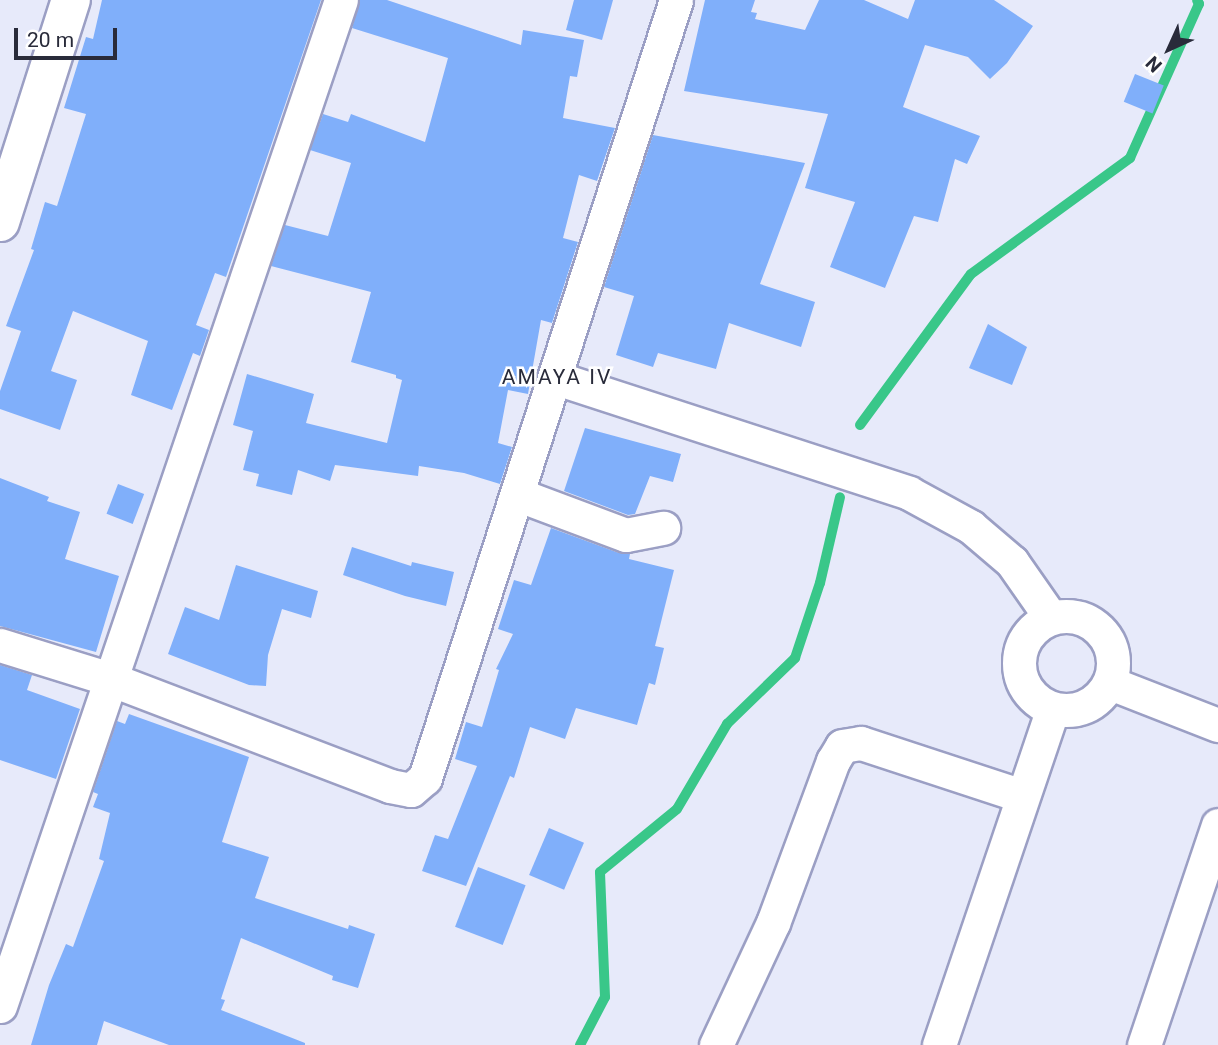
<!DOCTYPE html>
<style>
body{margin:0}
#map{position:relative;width:1218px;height:1045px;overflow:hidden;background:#e7eafa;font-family:Roboto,sans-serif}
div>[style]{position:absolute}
.stream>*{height:10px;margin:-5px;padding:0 5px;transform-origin:5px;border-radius:5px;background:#39c789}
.building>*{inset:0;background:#80affa;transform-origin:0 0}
.roads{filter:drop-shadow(2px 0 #9b9fc4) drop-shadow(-2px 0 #9b9fc4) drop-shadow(0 2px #9b9fc4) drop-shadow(0 -2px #9b9fc4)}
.minor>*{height:33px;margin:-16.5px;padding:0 16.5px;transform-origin:16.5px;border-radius:16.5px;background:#fff}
.minor>.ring{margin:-16.5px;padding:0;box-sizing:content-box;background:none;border:33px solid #fff;border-radius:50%}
.tertiary>*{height:38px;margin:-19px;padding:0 19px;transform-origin:19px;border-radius:19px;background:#fff}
span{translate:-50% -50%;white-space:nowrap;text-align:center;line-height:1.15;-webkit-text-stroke:5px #fff;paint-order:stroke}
.quarter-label{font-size:21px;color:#292b3a;letter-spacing:2px}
.north{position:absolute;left:1134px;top:14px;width:70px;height:70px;-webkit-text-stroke:5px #fff;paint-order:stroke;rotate:225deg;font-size:19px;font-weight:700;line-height:28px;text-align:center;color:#292b3a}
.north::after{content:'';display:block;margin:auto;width:24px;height:32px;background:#292b3a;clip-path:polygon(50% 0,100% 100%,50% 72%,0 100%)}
.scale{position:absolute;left:14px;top:28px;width:103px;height:32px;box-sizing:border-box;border:4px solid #292b3a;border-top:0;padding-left:9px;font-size:21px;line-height:24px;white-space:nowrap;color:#292b3a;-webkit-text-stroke:5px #fff;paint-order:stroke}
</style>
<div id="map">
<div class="stream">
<div style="left:860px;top:425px;width:187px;rotate:-53.7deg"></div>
<div style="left:971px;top:274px;width:197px;rotate:-36.1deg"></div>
<div style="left:1130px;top:158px;width:169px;rotate:-65.9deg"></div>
<div style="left:1199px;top:4px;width:4px;rotate:-117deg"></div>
<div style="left:580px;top:1045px;width:54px;rotate:-62.5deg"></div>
<div style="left:605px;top:997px;width:125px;rotate:-92.3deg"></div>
<div style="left:600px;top:872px;width:99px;rotate:-39.3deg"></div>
<div style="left:677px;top:809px;width:99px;rotate:-59.5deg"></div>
<div style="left:727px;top:724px;width:95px;rotate:-44.1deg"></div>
<div style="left:795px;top:658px;width:79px;rotate:-71.6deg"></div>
<div style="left:820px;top:583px;width:88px;rotate:-76.9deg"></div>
</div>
<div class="building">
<div style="clip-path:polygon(102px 0,321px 0,226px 277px,215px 273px,196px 325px,209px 330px,200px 356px,193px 353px,172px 410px,131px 395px,148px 341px,73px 311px,51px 371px,77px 380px,60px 430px,0 409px,0 391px,21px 331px,6px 326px,34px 250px,31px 249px,45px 202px,57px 206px,86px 114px,64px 108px,86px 37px,93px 39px)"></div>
<div style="clip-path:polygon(360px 0,387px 0,521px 45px,523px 30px,584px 40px,577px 77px,570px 76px,563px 118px,615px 128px,597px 181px,579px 175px,563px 238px,578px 242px,552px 323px,541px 320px,528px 394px,508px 390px,498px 443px,512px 447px,500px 484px,464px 473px,419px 466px,418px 476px,335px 465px,330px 481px,298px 470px,292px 495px,256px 486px,259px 474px,243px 470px,253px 431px,233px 425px,247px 374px,314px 394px,306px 423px,387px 443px,402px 380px,396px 378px,396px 375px,351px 362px,371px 292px,271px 266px,285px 225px,328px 236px,351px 163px,310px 150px,323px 114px,348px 122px,351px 114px,425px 142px,448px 58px,352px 28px)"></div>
<div style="clip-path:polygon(574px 0,613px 0,602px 40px,566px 30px)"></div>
<div style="clip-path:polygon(705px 0,755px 0,751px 12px,757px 13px,755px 19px,805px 30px,819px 0,864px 0,908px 19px,915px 0,994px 0,1033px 26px,1007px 63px,990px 79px,968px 57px,925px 45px,903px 107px,980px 136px,967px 164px,955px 159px,938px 222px,914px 216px,885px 288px,830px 267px,855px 202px,805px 188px,828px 114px,684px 91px)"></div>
<div style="left:1135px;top:74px;width:31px;height:30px;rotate:22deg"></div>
<div style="clip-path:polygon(653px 135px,805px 163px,760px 284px,815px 302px,801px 347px,729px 323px,716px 369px,658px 353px,653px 367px,616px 355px,634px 296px,604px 287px)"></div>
<div style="clip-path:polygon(988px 324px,1027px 347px,1012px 385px,969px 368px)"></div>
<div style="clip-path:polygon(585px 428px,681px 454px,673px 482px,650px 476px,635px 514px,628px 515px,564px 491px)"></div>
<div style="clip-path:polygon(0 478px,49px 497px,47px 501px,80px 512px,65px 559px,119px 576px,96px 652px,0 626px)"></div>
<div style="left:118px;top:484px;width:28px;height:32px;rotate:21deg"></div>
<div style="clip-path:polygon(551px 528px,619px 553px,630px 554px,629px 559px,674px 570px,655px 646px,664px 648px,655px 685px,649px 683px,637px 725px,576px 708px,565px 739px,530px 727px,514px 778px,510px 776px,466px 886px,422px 871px,435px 835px,448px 839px,477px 766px,455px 759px,466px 722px,482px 727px,499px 670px,496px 669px,513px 634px,498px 629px,514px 580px,531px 585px)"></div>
<div style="clip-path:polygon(352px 547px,411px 566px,412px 562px,454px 572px,446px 606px,405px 596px,343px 575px)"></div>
<div style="clip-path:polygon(236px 565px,318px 591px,311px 618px,282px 609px,268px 655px,266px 686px,249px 685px,168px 654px,185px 607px,219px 620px)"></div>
<div style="clip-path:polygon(0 665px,32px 675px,27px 690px,80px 709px,56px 779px,0 760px)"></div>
<div style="clip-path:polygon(129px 714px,249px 757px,222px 842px,269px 857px,255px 898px,348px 929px,349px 925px,375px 934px,358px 988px,332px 980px,333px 976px,241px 938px,221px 999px,225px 1000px,221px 1010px,305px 1043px,305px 1045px,169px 1045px,104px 1021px,97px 1045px,31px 1045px,49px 985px,66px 944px,73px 947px,104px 861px,99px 859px,110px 813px,93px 807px,98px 794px,93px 792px,117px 721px,125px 724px)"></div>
<div style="left:549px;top:828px;width:38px;height:51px;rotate:23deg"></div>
<div style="left:478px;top:867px;width:51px;height:64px;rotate:21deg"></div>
</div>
<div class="roads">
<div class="minor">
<div style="left:556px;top:378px;width:371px;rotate:18deg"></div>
<div style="left:909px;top:493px;width:71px;rotate:28.7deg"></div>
<div style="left:971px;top:527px;width:54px;rotate:40.5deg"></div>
<div style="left:1012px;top:562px;width:68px;rotate:55.1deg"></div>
<div style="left:519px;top:495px;width:114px;rotate:20.5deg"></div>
<div style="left:626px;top:535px;width:38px;rotate:-11deg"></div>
<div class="ring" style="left:1019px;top:616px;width:61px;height:61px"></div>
<div style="left:0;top:645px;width:115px;rotate:17.2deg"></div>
<div style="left:110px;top:679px;width:300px;rotate:20.9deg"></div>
<div style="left:390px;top:786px;width:21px;rotate:11deg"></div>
<div style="left:411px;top:790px;width:18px;rotate:-41deg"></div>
<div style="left:425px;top:778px;width:817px;rotate:-72.12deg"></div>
<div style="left:1110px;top:683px;width:116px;rotate:21.3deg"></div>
<div style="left:0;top:1006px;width:1062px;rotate:-71.28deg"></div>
<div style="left:716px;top:1045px;width:135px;rotate:-65deg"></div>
<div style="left:773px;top:923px;width:173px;rotate:-69.7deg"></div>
<div style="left:833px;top:761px;width:17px;rotate:-59deg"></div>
<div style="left:842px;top:746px;width:19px;rotate:-9deg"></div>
<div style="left:861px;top:743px;width:169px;rotate:18.2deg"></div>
<div style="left:939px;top:1045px;width:355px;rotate:-71.3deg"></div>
<div style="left:1144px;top:1045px;width:232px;rotate:-71.4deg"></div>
</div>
<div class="tertiary">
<div style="left:0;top:222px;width:233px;rotate:-72.3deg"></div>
</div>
</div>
<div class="quarter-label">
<span style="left:557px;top:377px">AMAYA IV</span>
</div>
<div class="north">N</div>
<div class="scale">20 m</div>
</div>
